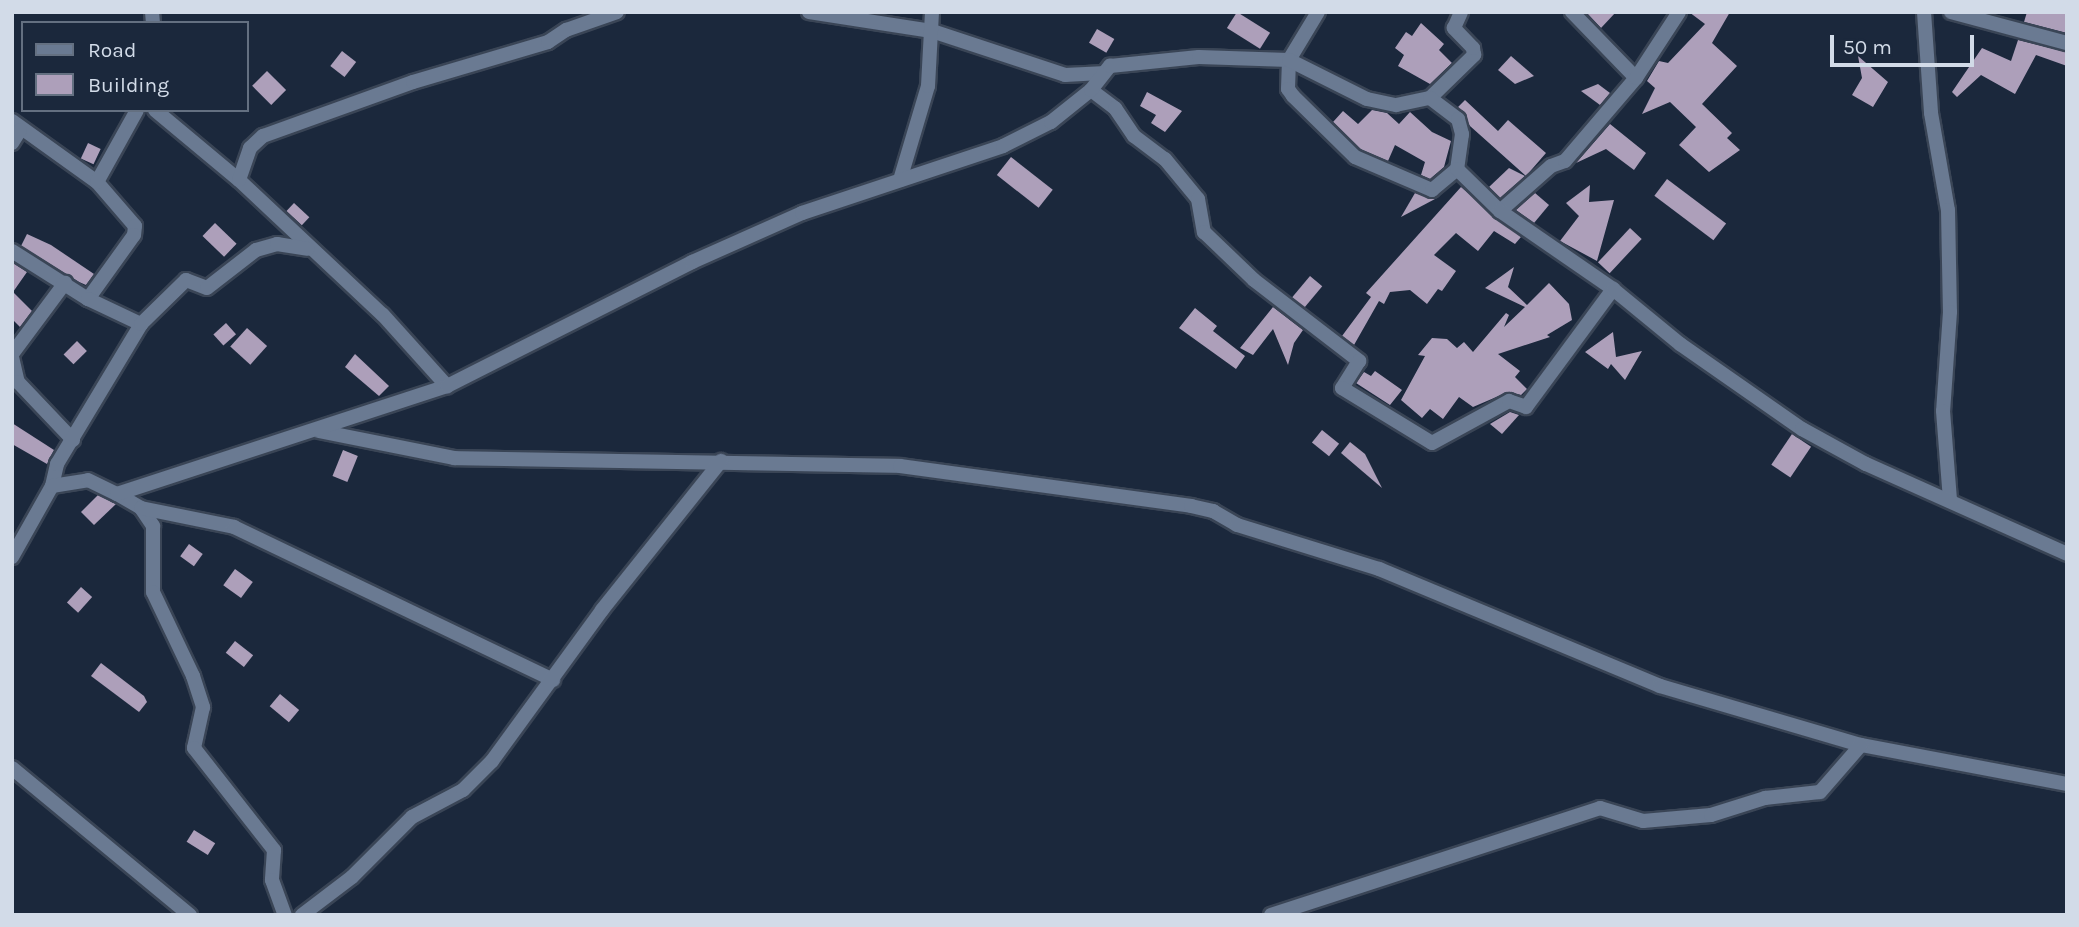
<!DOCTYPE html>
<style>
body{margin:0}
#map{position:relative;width:2079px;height:927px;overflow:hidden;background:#1b283c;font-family:Karla,sans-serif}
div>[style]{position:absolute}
.building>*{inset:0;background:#ad9fba;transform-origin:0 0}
.roads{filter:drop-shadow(2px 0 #3a4556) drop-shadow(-2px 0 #3a4556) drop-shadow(0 2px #3a4556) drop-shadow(0 -2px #3a4556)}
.street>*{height:14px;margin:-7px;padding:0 7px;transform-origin:7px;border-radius:7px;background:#6a7a92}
span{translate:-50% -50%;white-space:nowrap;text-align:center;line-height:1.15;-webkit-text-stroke:7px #1b283c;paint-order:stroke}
.frame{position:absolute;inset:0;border:14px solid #d2dbe8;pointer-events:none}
.legend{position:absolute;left:21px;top:21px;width:228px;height:91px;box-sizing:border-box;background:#1b283c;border:2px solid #647081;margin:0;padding:9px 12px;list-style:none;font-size:21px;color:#d2dbe8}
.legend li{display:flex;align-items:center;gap:14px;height:35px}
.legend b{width:35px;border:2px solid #647081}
.scale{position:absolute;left:1830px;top:35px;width:144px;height:32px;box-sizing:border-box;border:4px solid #d2dbe8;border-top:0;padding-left:9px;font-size:21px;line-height:24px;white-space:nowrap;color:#d2dbe8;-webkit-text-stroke:5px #1b283c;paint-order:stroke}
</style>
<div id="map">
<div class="building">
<div style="left:1237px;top:12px;width:39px;height:19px;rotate:32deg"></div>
<div style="clip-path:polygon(1586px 12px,1616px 12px,1601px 28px)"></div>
<div style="clip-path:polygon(1689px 12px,1730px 12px,1712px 43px,1737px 66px,1702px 104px,1732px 133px,1727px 138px,1740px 150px,1709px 172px,1679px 145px,1696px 127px,1670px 102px,1642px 114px,1655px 88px,1647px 81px,1659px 61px,1668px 63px,1705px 24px)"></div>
<div style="clip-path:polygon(2027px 12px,2067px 12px,2067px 33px,2024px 22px)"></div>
<div style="clip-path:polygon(1421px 23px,1444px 44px,1439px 50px,1452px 63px,1430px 84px,1398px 66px,1404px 55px,1395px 48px,1406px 32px,1412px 36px)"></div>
<div style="left:1097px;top:29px;width:20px;height:16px;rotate:30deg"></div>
<div style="clip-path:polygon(2018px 40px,2067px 52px,2067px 66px,2036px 55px,2015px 94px,1981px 75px,1957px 97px,1952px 92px,1982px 48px,2011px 61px)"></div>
<div style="left:342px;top:51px;width:18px;height:19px;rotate:38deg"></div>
<div style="clip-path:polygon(1511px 56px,1534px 76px,1515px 84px,1498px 70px)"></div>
<div style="clip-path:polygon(1858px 56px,1888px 82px,1873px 107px,1852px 95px,1862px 78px)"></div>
<div style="left:267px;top:71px;width:27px;height:21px;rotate:45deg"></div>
<div style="clip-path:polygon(1598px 84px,1610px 93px,1600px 105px,1581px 91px)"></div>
<div style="clip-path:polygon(1147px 92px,1182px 111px,1165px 132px,1151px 123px,1156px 115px,1140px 106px)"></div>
<div style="clip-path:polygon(1465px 100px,1498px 131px,1508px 120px,1546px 153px,1526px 176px,1470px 126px,1458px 107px)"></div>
<div style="clip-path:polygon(1372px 110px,1387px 113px,1399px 124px,1410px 112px,1432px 132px,1451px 141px,1444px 167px,1430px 179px,1421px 175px,1425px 162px,1395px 145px,1388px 161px,1360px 149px,1333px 122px,1343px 111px,1358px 124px)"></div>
<div style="clip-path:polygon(1610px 124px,1646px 153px,1634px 170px,1606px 149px,1576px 163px)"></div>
<div style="left:88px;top:143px;width:14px;height:17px;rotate:25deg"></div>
<div style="left:1011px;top:157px;width:53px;height:23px;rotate:38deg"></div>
<div style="clip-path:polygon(1509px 168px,1525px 176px,1500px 198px,1489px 187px)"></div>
<div style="left:1667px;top:179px;width:74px;height:21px;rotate:37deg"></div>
<div style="clip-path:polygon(1590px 185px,1589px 202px,1614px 200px,1597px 261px,1560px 241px,1579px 216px,1566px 203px)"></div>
<div style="clip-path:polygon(1461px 187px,1521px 237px,1515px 244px,1494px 231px,1478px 251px,1456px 233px,1434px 255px,1456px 271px,1442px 291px,1438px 289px,1427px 304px,1410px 290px,1390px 292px,1384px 304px,1379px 301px,1354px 345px,1342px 336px,1371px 297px,1366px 293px)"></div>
<div style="clip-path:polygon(1415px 193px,1435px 199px,1401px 217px)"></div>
<div style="clip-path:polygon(1535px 193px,1549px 205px,1534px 223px,1516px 210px)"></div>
<div style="left:294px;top:203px;width:21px;height:11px;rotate:43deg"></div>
<div style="left:215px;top:223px;width:30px;height:18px;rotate:44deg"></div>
<div style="left:1630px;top:228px;width:16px;height:47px;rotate:43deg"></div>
<div style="clip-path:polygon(27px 234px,51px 245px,94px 274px,86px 285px,79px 282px,21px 246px)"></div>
<div style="clip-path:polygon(13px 263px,27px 272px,13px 292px,32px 311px,20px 327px,12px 319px)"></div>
<div style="clip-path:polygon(1514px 267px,1508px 287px,1527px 305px,1549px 283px,1569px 304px,1572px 320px,1547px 335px,1550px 337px,1498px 354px,1520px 371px,1515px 377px,1527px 389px,1521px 395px,1508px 392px,1473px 407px,1459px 397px,1443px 419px,1430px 409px,1422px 418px,1401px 400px,1425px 356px,1418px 355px,1432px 338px,1447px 339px,1457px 348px,1464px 342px,1473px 352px,1506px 313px,1509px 315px,1504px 327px,1525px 307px,1485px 288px)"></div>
<div style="left:1310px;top:276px;width:16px;height:28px;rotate:40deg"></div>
<div style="clip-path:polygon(1273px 307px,1303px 330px,1294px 343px,1288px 365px,1273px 329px,1253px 355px,1240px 348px)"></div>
<div style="clip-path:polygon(1195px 308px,1217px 326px,1213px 331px,1245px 356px,1236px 369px,1179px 328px)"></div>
<div style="left:226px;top:323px;width:15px;height:17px;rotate:48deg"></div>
<div style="left:247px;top:328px;width:27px;height:25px;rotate:42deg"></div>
<div style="clip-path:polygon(1613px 332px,1616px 357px,1642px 351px,1625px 380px,1611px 364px,1608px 369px,1585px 352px)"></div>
<div style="left:77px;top:341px;width:14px;height:19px;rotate:45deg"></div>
<div style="clip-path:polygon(355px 354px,389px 386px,379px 396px,345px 367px)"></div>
<div style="clip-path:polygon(1375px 371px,1402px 390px,1390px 405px,1356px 383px,1364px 372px,1371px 376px)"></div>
<div style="clip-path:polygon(1510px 412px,1519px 415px,1502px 434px,1490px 424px)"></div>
<div style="clip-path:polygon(12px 423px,54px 450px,47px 464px,12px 444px)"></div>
<div style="left:1322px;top:430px;width:22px;height:16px;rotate:39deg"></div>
<div style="left:1792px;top:434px;width:23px;height:37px;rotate:34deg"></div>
<div style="clip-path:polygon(1350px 442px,1365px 454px,1382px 488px,1341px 453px)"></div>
<div style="left:343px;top:450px;width:16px;height:28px;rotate:22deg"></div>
<div style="clip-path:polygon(98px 495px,116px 504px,94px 525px,81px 512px)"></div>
<div style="left:189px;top:544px;width:17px;height:15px;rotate:36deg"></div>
<div style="left:235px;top:569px;width:22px;height:20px;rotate:36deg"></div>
<div style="left:81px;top:587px;width:15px;height:21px;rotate:42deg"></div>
<div style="left:235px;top:641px;width:23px;height:15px;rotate:38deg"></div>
<div style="clip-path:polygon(101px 663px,144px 696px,147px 702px,139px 712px,91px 676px)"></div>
<div style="left:280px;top:694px;width:25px;height:16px;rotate:40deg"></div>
<div style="left:194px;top:830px;width:25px;height:14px;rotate:32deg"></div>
</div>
<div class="roads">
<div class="street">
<div style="left:152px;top:12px;width:11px;rotate:85deg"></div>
<div style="left:809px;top:12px;width:124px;rotate:8.8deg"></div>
<div style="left:932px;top:31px;width:140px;rotate:18.3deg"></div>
<div style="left:1065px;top:75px;width:36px;rotate:-3deg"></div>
<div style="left:1318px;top:12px;width:56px;rotate:121.1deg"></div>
<div style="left:1289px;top:60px;width:29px;rotate:92deg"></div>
<div style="left:1288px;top:89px;width:9px;rotate:54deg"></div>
<div style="left:1293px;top:96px;width:87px;rotate:44.5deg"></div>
<div style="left:1355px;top:157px;width:84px;rotate:23.2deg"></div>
<div style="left:1432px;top:190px;width:33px;rotate:-40deg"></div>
<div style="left:1572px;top:12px;width:92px;rotate:45.9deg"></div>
<div style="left:1924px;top:12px;width:101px;rotate:86deg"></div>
<div style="left:1931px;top:113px;width:98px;rotate:80.1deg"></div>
<div style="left:1948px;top:210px;width:102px;rotate:88.9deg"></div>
<div style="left:1950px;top:312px;width:99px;rotate:94deg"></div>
<div style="left:1943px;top:411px;width:89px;rotate:85.5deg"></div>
<div style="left:1951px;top:12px;width:120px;rotate:15deg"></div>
<div style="left:1091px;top:90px;width:30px;rotate:37deg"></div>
<div style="left:1115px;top:108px;width:34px;rotate:56deg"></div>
<div style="left:1134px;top:136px;width:39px;rotate:37deg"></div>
<div style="left:1165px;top:159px;width:52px;rotate:50.5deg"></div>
<div style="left:1198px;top:199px;width:34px;rotate:80deg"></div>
<div style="left:1204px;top:232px;width:69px;rotate:43.8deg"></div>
<div style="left:1254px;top:280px;width:133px;rotate:37.6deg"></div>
<div style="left:1359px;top:361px;width:32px;rotate:122deg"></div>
<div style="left:1342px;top:388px;width:105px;rotate:31.4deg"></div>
<div style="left:1432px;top:443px;width:88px;rotate:-28.6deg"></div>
<div style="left:1509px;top:401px;width:18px;rotate:19deg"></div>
<div style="left:1526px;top:407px;width:147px;rotate:-53.6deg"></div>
<div style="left:1430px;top:98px;width:62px;rotate:-44.3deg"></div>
<div style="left:1474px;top:55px;width:7px;rotate:-98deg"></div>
<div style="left:1473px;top:48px;width:28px;rotate:-134deg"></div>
<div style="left:1454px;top:28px;width:17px;rotate:-66deg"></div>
<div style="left:155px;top:110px;width:109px;rotate:39.8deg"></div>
<div style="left:239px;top:180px;width:197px;rotate:43.2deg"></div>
<div style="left:383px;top:315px;width:96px;rotate:48deg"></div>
<div style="left:12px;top:121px;width:105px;rotate:35.7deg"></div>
<div style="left:97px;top:182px;width:58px;rotate:49.2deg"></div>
<div style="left:135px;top:226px;width:9px;rotate:96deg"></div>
<div style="left:134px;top:235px;width:79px;rotate:125.7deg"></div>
<div style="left:12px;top:143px;width:15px;rotate:-58deg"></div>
<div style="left:239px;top:180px;width:34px;rotate:-71deg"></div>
<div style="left:250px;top:148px;width:18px;rotate:-43deg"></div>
<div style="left:263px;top:136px;width:159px;rotate:-19.8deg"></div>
<div style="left:413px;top:82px;width:141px;rotate:-16.5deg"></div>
<div style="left:548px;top:42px;width:22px;rotate:-34deg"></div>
<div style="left:566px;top:30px;width:54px;rotate:-19.4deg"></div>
<div style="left:900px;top:180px;width:98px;rotate:-73.4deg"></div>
<div style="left:928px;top:86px;width:74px;rotate:-86.9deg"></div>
<div style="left:97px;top:182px;width:82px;rotate:-60.9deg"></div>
<div style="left:1500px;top:211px;width:68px;rotate:-41.4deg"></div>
<div style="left:1551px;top:166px;width:15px;rotate:-20deg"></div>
<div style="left:1565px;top:161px;width:109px;rotate:-49.5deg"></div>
<div style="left:1636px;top:78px;width:79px;rotate:-56.9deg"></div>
<div style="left:12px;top:251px;width:90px;rotate:32.3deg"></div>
<div style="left:88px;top:299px;width:59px;rotate:25.3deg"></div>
<div style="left:12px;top:354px;width:89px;rotate:-53.3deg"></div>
<div style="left:12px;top:357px;width:26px;rotate:77deg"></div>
<div style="left:18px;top:382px;width:80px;rotate:46.5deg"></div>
<div style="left:319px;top:431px;width:138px;rotate:11.3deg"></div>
<div style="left:454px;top:458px;width:446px;rotate:1deg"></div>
<div style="left:900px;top:466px;width:294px;rotate:7.8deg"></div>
<div style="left:1191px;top:506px;width:23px;rotate:13deg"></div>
<div style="left:1213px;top:511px;width:28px;rotate:30deg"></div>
<div style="left:1237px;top:525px;width:149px;rotate:17.2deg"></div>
<div style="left:1379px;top:569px;width:304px;rotate:22.6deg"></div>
<div style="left:1660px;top:686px;width:209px;rotate:16.4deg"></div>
<div style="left:1861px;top:745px;width:210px;rotate:10.7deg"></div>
<div style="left:52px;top:486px;width:23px;rotate:-77deg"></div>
<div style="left:57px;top:464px;width:163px;rotate:-59deg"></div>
<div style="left:141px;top:324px;width:63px;rotate:-44.4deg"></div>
<div style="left:186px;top:280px;width:22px;rotate:21deg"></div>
<div style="left:207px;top:288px;width:62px;rotate:-37.8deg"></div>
<div style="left:256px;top:250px;width:22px;rotate:-16deg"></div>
<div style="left:277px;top:244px;width:31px;rotate:9deg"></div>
<div style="left:117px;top:494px;width:28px;rotate:30deg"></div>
<div style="left:141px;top:508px;width:22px;rotate:56deg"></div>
<div style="left:153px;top:526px;width:66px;rotate:90deg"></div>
<div style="left:153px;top:592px;width:93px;rotate:64.5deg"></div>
<div style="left:193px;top:676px;width:33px;rotate:72deg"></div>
<div style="left:203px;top:707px;width:42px;rotate:102.4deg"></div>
<div style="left:194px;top:748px;width:130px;rotate:51.9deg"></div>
<div style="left:274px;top:850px;width:30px;rotate:94deg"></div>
<div style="left:272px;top:880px;width:37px;rotate:70deg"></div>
<div style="left:141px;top:508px;width:95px;rotate:11.5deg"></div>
<div style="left:234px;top:527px;width:354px;rotate:25.6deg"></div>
<div style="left:12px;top:557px;width:81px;rotate:-60.6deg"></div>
<div style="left:52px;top:486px;width:36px;rotate:-9deg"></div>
<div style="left:88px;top:480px;width:32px;rotate:26deg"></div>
<div style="left:117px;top:494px;width:347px;rotate:-18.1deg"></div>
<div style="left:447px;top:386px;width:275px;rotate:-26.8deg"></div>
<div style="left:692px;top:262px;width:120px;rotate:-24deg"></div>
<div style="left:802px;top:213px;width:212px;rotate:-18.4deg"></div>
<div style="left:1003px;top:146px;width:54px;rotate:-26.6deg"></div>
<div style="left:1051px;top:122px;width:51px;rotate:-38.7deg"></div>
<div style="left:1091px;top:90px;width:31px;rotate:-52deg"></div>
<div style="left:1110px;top:66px;width:89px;rotate:-5.8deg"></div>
<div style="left:1199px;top:57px;width:90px;rotate:1.9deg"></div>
<div style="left:1289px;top:60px;width:87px;rotate:26.6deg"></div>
<div style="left:1367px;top:99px;width:30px;rotate:12deg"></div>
<div style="left:1396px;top:105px;width:35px;rotate:-12deg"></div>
<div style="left:1430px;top:98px;width:35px;rotate:37deg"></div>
<div style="left:1458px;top:119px;width:16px;rotate:75deg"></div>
<div style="left:1462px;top:134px;width:35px;rotate:98deg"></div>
<div style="left:1457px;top:169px;width:60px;rotate:44.3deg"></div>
<div style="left:1500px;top:211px;width:137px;rotate:34.6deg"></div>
<div style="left:1613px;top:289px;width:87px;rotate:39.4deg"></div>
<div style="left:1680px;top:344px;width:149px;rotate:34.9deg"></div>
<div style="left:1802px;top:429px;width:73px;rotate:28.7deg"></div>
<div style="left:1866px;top:464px;width:220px;rotate:24.1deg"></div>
<div style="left:12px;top:768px;width:231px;rotate:39.6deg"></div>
<div style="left:302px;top:915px;width:63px;rotate:-37.2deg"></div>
<div style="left:352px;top:877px;width:85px;rotate:-45deg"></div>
<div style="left:412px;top:817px;width:58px;rotate:-27.9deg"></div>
<div style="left:463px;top:790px;width:41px;rotate:-45deg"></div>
<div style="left:492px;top:761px;width:187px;rotate:-53.9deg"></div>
<div style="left:602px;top:610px;width:191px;rotate:-51.4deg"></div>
<div style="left:1271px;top:915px;width:346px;rotate:-18deg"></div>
<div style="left:1600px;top:808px;width:45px;rotate:16.8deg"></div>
<div style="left:1643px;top:821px;width:68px;rotate:-5deg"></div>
<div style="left:1711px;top:815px;width:57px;rotate:-17.5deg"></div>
<div style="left:1765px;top:798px;width:55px;rotate:-6.2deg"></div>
<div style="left:1820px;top:792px;width:62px;rotate:-48.9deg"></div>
</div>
</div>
<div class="frame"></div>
<ul class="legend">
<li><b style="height:9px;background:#6a7a92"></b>Road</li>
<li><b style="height:19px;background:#ad9fba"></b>Building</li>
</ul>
<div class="scale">50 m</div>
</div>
